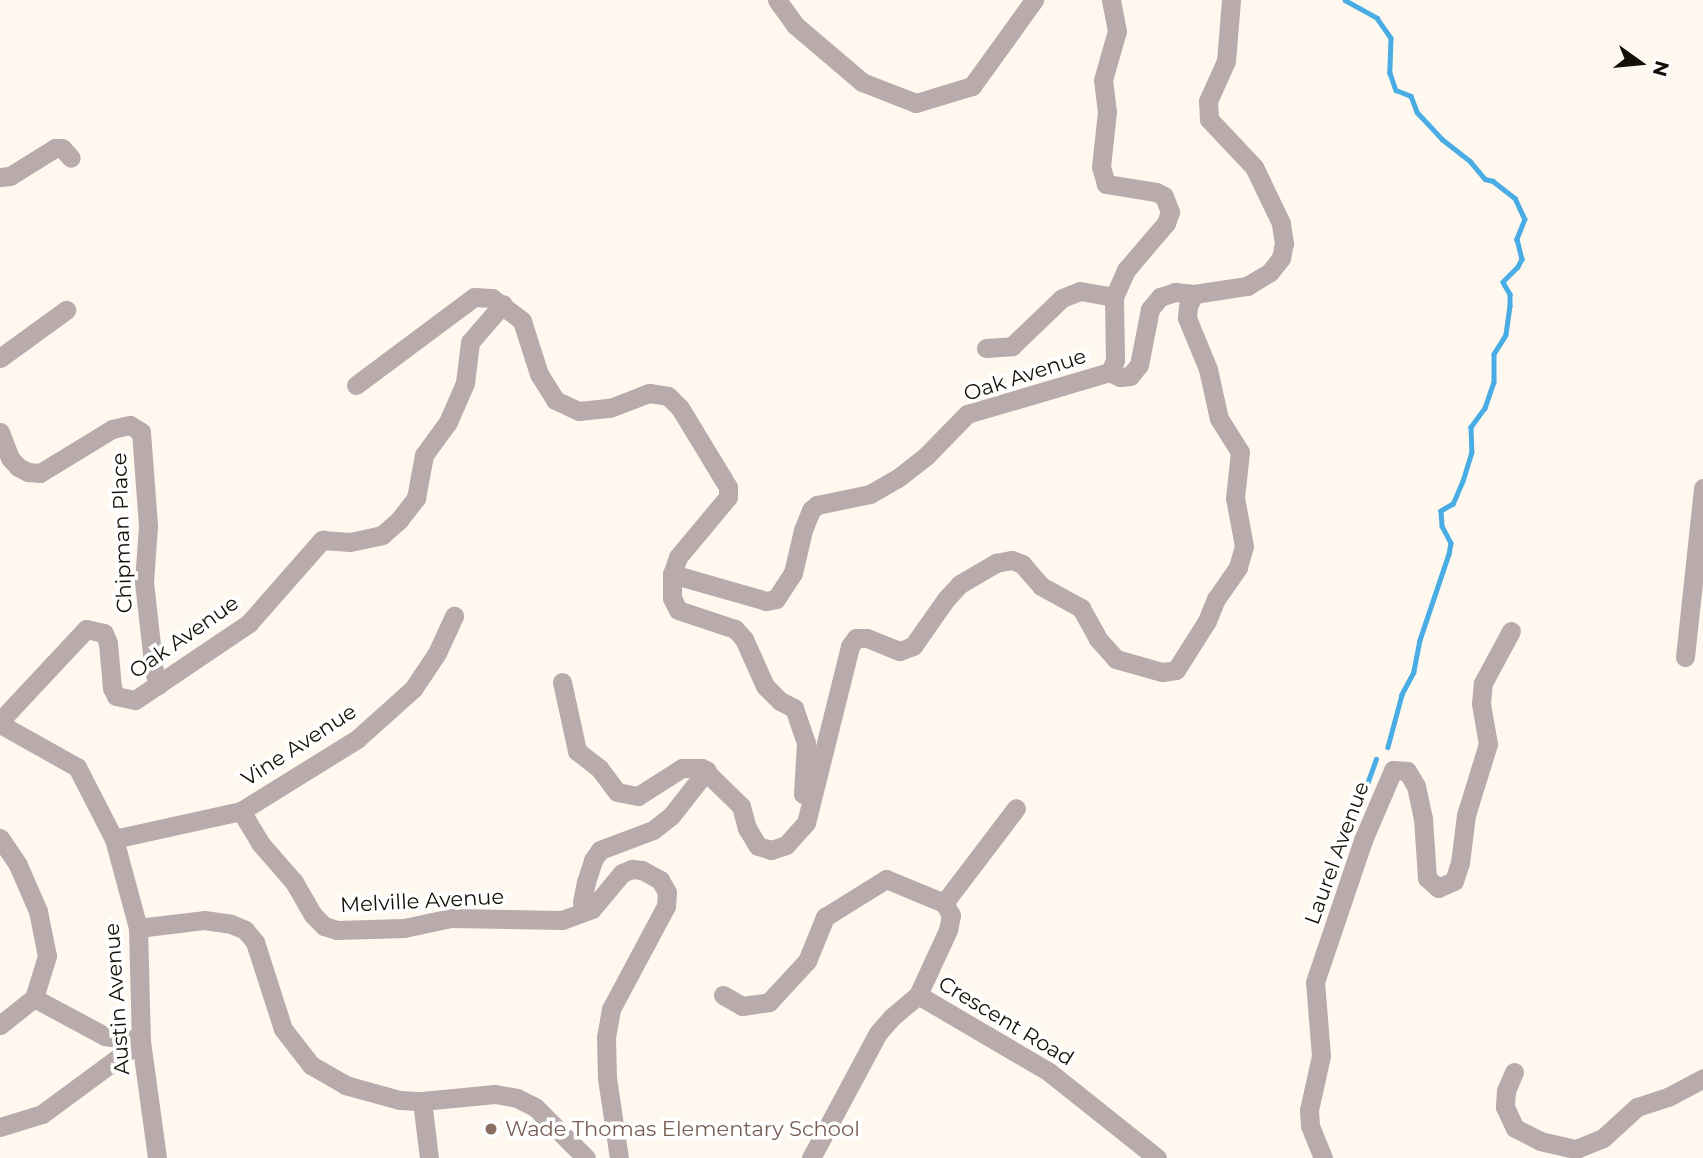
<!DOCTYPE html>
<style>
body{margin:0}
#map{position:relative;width:1703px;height:1158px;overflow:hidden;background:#fff8ee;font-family:Montserrat,sans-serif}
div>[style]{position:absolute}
.stream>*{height:4.5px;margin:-2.25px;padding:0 2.25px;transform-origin:2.25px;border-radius:2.25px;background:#49ace4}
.minor>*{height:19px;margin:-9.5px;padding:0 9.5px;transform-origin:9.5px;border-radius:9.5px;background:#b9aaac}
.dots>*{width:19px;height:19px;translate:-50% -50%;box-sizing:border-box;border:4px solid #fff;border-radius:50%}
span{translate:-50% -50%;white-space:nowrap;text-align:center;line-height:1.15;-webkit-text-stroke:7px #fff;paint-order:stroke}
.street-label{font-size:21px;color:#151007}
.education-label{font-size:21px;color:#785e54}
.left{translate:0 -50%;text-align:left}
.north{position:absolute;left:1605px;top:28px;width:70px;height:70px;-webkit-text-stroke:5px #fff;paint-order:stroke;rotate:105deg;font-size:19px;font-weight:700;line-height:28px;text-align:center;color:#151007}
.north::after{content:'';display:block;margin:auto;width:24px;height:32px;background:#151007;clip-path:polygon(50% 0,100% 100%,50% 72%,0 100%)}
</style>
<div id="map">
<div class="stream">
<div style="left:1345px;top:0;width:37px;rotate:29deg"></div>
<div style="left:1377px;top:18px;width:24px;rotate:55deg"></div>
<div style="left:1391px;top:38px;width:35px;rotate:92deg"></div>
<div style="left:1390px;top:73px;width:18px;rotate:71deg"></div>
<div style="left:1396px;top:90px;width:16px;rotate:22deg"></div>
<div style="left:1411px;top:96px;width:17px;rotate:69deg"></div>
<div style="left:1417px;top:112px;width:37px;rotate:47deg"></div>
<div style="left:1442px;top:139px;width:36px;rotate:38deg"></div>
<div style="left:1470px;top:161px;width:23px;rotate:50deg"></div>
<div style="left:1485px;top:179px;width:8px;rotate:14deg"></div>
<div style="left:1493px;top:181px;width:28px;rotate:38deg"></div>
<div style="left:1515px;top:198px;width:23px;rotate:65deg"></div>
<div style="left:1525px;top:219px;width:22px;rotate:112deg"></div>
<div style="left:1517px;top:239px;width:21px;rotate:76deg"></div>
<div style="left:1522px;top:259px;width:9px;rotate:117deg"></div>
<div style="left:1518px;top:267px;width:21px;rotate:135deg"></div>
<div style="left:1503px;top:282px;width:14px;rotate:60deg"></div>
<div style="left:1510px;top:294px;width:12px;rotate:90deg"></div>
<div style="left:1510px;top:306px;width:29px;rotate:98deg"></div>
<div style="left:1506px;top:335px;width:22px;rotate:122deg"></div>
<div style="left:1494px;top:354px;width:28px;rotate:90deg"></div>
<div style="left:1494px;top:382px;width:28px;rotate:109deg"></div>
<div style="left:1485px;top:408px;width:24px;rotate:126deg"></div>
<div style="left:1471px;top:427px;width:25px;rotate:88deg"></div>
<div style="left:1472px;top:452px;width:30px;rotate:107deg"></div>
<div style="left:1463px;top:481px;width:25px;rotate:113deg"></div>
<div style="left:1453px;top:504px;width:14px;rotate:150deg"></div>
<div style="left:1441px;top:511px;width:15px;rotate:86deg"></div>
<div style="left:1442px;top:526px;width:19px;rotate:62deg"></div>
<div style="left:1451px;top:543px;width:11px;rotate:100deg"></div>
<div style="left:1449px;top:554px;width:91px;rotate:108.6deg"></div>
<div style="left:1420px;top:640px;width:33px;rotate:101deg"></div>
<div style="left:1414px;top:672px;width:26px;rotate:118deg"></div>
<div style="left:1402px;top:695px;width:54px;rotate:105.1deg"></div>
<div style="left:1337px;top:841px;width:35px;rotate:-55deg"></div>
<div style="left:1357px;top:812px;width:56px;rotate:-70.3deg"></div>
</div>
<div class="minor">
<div style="left:777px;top:0;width:31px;rotate:54deg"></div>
<div style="left:795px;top:25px;width:88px;rotate:40.4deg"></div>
<div style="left:862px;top:82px;width:58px;rotate:21.3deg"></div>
<div style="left:916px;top:103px;width:59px;rotate:-16.9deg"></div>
<div style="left:972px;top:86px;width:106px;rotate:-54.2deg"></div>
<div style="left:0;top:177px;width:10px;rotate:-6deg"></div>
<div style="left:10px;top:176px;width:53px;rotate:-31.9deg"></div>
<div style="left:55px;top:148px;width:7px"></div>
<div style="left:62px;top:148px;width:13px;rotate:48deg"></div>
<div style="left:986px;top:348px;width:26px;rotate:-4deg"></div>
<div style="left:1012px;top:346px;width:69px;rotate:-43.8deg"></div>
<div style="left:1062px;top:298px;width:19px;rotate:-21deg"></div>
<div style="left:1080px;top:291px;width:35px;rotate:10deg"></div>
<div style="left:0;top:358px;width:82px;rotate:-36deg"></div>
<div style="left:1110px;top:372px;width:11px;rotate:27deg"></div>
<div style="left:1120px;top:377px;width:10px;rotate:-6deg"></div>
<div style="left:1130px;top:376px;width:14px;rotate:-51deg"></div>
<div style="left:1139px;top:365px;width:57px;rotate:-78.9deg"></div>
<div style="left:1150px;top:309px;width:16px;rotate:-50deg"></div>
<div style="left:1160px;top:297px;width:16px;rotate:-18deg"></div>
<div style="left:1175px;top:292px;width:19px;rotate:6deg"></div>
<div style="left:356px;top:385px;width:147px;rotate:-36.7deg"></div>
<div style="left:474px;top:297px;width:18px;rotate:3deg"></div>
<div style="left:492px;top:298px;width:38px;rotate:37deg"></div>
<div style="left:522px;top:321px;width:56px;rotate:72.2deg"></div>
<div style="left:539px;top:374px;width:31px;rotate:58deg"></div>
<div style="left:555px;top:400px;width:26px;rotate:25deg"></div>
<div style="left:579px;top:411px;width:31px;rotate:-6deg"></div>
<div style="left:610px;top:408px;width:42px;rotate:-21deg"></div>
<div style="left:649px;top:393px;width:19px;rotate:9deg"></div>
<div style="left:668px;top:396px;width:17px;rotate:45deg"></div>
<div style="left:680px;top:408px;width:81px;rotate:58.7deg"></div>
<div style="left:722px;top:477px;width:12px;rotate:59deg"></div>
<div style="left:728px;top:487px;width:10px;rotate:90deg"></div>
<div style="left:728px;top:497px;width:78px;rotate:129.8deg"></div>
<div style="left:678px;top:557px;width:18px;rotate:109deg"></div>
<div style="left:672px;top:574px;width:24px;rotate:90deg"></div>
<div style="left:672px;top:598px;width:13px;rotate:63deg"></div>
<div style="left:678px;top:610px;width:60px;rotate:18.4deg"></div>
<div style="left:735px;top:629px;width:13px;rotate:48deg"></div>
<div style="left:744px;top:639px;width:51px;rotate:65.9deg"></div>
<div style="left:765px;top:686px;width:21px;rotate:45deg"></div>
<div style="left:780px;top:701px;width:16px;rotate:27deg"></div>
<div style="left:794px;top:708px;width:37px;rotate:71deg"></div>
<div style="left:806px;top:743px;width:51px;rotate:93.4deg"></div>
<div style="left:0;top:432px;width:28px;rotate:69deg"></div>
<div style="left:10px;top:458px;width:12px;rotate:48deg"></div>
<div style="left:18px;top:467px;width:11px;rotate:27deg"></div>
<div style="left:28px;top:472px;width:12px;rotate:5deg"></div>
<div style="left:40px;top:473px;width:84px;rotate:-31.4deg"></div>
<div style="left:112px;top:429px;width:18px;rotate:-13deg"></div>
<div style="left:130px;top:425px;width:13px;rotate:32deg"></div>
<div style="left:141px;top:432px;width:94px;rotate:85.7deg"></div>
<div style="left:148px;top:526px;width:56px;rotate:94.1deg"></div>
<div style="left:144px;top:582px;width:90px;rotate:83.6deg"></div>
<div style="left:154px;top:671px;width:15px;rotate:74deg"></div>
<div style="left:672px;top:574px;width:98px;rotate:16deg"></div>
<div style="left:766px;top:601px;width:10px;rotate:-11deg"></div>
<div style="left:776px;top:599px;width:31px;rotate:-57deg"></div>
<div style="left:793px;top:573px;width:44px;rotate:-76.9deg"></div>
<div style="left:803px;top:530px;width:22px;rotate:-68deg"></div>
<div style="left:811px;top:510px;width:8px;rotate:-40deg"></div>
<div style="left:817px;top:505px;width:54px;rotate:-11.7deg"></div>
<div style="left:870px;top:494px;width:32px;rotate:-30deg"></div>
<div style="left:898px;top:478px;width:36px;rotate:-38deg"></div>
<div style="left:926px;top:456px;width:59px;rotate:-45.7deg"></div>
<div style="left:967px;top:414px;width:149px;rotate:-16.4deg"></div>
<div style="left:1110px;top:372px;width:13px;rotate:-67deg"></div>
<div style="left:1115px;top:360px;width:63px;rotate:-90.9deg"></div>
<div style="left:1114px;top:297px;width:30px;rotate:-66deg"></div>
<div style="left:1126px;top:270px;width:62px;rotate:-49.6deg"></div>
<div style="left:1166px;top:223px;width:12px;rotate:-70deg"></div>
<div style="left:1170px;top:212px;width:17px;rotate:-111deg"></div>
<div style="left:1164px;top:196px;width:9px;rotate:-153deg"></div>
<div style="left:1156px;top:192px;width:51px;rotate:-170.9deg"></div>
<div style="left:1106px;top:184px;width:18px;rotate:-106deg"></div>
<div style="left:1101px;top:167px;width:55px;rotate:-83.8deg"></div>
<div style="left:1107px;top:112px;width:32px;rotate:-97deg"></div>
<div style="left:1103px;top:80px;width:51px;rotate:-74.1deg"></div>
<div style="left:1117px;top:31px;width:32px;rotate:-101deg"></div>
<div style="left:1685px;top:657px;width:170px;rotate:-83.9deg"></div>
<div style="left:562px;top:682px;width:71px;rotate:77.7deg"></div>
<div style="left:577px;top:751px;width:28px;rotate:38deg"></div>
<div style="left:599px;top:768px;width:30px;rotate:53deg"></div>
<div style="left:617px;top:792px;width:21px;rotate:11deg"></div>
<div style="left:638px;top:796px;width:52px;rotate:-32.5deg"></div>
<div style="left:682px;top:768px;width:20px"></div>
<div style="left:702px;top:768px;width:54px;rotate:44.3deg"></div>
<div style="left:741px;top:806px;width:23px;rotate:75deg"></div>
<div style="left:747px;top:828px;width:21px;rotate:59deg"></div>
<div style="left:758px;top:846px;width:14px;rotate:17deg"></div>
<div style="left:771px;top:850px;width:16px;rotate:-18deg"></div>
<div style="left:786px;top:845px;width:30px;rotate:-48deg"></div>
<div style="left:806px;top:823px;width:182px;rotate:-76deg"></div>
<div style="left:850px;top:646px;width:10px;rotate:-53deg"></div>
<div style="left:856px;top:638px;width:11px"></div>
<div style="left:867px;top:638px;width:35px;rotate:22deg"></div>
<div style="left:900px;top:651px;width:14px;rotate:-21deg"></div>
<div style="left:913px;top:646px;width:57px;rotate:-54.9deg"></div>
<div style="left:946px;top:599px;width:21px;rotate:-47deg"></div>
<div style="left:960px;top:584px;width:42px;rotate:-30.3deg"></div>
<div style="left:996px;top:563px;width:16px;rotate:-11deg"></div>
<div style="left:1012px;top:560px;width:11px;rotate:22deg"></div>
<div style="left:1022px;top:564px;width:29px;rotate:49deg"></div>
<div style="left:1041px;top:586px;width:46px;rotate:28.8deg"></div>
<div style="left:1081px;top:608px;width:35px;rotate:61deg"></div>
<div style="left:1098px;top:639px;width:27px;rotate:48deg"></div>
<div style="left:1116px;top:659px;width:48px;rotate:15.8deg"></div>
<div style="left:1162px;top:672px;width:14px;rotate:-8deg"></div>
<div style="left:1176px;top:670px;width:58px;rotate:-57.7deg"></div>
<div style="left:1207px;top:621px;width:24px;rotate:-68deg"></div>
<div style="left:1216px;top:599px;width:39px;rotate:-55deg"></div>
<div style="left:1238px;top:567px;width:22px;rotate:-74deg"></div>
<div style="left:1244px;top:546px;width:49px;rotate:-100.6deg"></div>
<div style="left:1235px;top:498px;width:46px;rotate:-83.8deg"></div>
<div style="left:1240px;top:452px;width:39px;rotate:-122deg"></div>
<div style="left:1219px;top:419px;width:51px;rotate:-102.4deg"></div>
<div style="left:1208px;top:369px;width:55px;rotate:-112.4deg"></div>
<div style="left:1187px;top:318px;width:12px;rotate:-85deg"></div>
<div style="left:1188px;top:306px;width:13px;rotate:-63deg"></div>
<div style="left:1194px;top:294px;width:54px;rotate:-8.6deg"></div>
<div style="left:1247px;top:286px;width:27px;rotate:-31deg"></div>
<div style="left:1270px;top:272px;width:18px;rotate:-52deg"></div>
<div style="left:1281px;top:258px;width:15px;rotate:-79deg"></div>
<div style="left:1284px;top:243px;width:20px;rotate:-99deg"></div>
<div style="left:1281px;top:223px;width:62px;rotate:-115.7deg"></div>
<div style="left:1254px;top:167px;width:66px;rotate:-133.2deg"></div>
<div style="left:1209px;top:119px;width:18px;rotate:-93deg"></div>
<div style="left:1208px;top:101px;width:44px;rotate:-65.8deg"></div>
<div style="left:1226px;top:61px;width:61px;rotate:-85.3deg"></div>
<div style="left:0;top:721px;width:126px;rotate:-46.9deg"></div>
<div style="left:86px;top:629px;width:18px;rotate:13deg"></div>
<div style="left:104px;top:633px;width:11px;rotate:68deg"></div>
<div style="left:108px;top:643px;width:45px;rotate:84.9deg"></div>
<div style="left:112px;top:688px;width:9px;rotate:63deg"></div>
<div style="left:116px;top:696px;width:19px;rotate:12deg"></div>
<div style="left:135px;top:700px;width:138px;rotate:-34deg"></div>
<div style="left:249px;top:623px;width:111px;rotate:-48.7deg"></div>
<div style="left:322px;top:540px;width:28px;rotate:4deg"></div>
<div style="left:350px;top:542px;width:33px;rotate:-12deg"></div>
<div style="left:382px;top:535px;width:23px;rotate:-41deg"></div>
<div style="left:399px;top:520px;width:28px;rotate:-52deg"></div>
<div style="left:416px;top:498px;width:44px;rotate:-79.5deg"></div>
<div style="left:424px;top:455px;width:41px;rotate:-54deg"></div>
<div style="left:448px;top:422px;width:43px;rotate:-66.4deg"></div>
<div style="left:465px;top:383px;width:41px;rotate:-83deg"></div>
<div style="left:470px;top:342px;width:50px;rotate:-49deg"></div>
<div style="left:0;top:724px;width:88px;rotate:29.2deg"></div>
<div style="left:77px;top:767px;width:81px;rotate:62.8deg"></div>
<div style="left:114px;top:839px;width:92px;rotate:74.9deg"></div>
<div style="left:138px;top:928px;width:113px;rotate:88.5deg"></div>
<div style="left:141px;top:1041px;width:118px;rotate:82.2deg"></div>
<div style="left:241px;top:811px;width:37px;rotate:59deg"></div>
<div style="left:260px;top:843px;width:52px;rotate:48.9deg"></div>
<div style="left:294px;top:882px;width:38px;rotate:60deg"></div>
<div style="left:313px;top:915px;width:16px;rotate:45deg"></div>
<div style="left:324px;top:926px;width:14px;rotate:17deg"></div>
<div style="left:337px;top:930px;width:67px;rotate:-1.7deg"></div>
<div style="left:404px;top:928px;width:48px;rotate:-12deg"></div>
<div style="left:451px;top:918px;width:111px;rotate:1deg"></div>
<div style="left:562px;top:920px;width:32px;rotate:-20deg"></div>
<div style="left:592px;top:909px;width:47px;rotate:-50.2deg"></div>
<div style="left:622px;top:873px;width:11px;rotate:-22deg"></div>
<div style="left:632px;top:869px;width:10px;rotate:6deg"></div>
<div style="left:642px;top:870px;width:21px;rotate:29deg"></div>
<div style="left:660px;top:880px;width:14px;rotate:60deg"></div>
<div style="left:667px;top:892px;width:14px;rotate:94deg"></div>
<div style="left:666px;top:906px;width:117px;rotate:118.1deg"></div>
<div style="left:611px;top:1009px;width:28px;rotate:100deg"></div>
<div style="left:606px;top:1037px;width:41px;rotate:88.6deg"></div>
<div style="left:607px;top:1078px;width:81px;rotate:81.5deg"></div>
<div style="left:0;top:838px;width:32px;rotate:56deg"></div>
<div style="left:18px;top:865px;width:50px;rotate:66.5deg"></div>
<div style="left:38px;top:911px;width:46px;rotate:78.7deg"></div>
<div style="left:47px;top:956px;width:44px;rotate:107.2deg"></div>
<div style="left:34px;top:998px;width:81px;rotate:28.2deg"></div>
<div style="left:105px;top:1036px;width:36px;rotate:8deg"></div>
<div style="left:114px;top:839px;width:130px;rotate:-12.4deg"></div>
<div style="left:241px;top:811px;width:137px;rotate:-31.8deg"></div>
<div style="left:357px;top:739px;width:75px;rotate:-41.8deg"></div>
<div style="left:413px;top:689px;width:43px;rotate:-56.3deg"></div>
<div style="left:437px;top:653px;width:41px;rotate:-65.3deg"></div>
<div style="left:944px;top:903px;width:119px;rotate:-52.8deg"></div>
<div style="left:584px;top:910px;width:8px;rotate:-104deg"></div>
<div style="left:582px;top:902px;width:20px;rotate:-79deg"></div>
<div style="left:586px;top:882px;width:23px;rotate:-72deg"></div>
<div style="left:593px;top:860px;width:12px;rotate:-55deg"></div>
<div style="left:600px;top:850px;width:57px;rotate:-20.7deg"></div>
<div style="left:653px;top:830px;width:23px;rotate:-38deg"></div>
<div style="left:671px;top:816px;width:58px;rotate:-52deg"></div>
<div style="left:138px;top:928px;width:66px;rotate:-6.9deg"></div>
<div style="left:204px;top:920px;width:27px;rotate:8deg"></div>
<div style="left:231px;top:924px;width:15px;rotate:23deg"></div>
<div style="left:245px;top:930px;width:16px;rotate:50deg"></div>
<div style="left:255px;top:942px;width:91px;rotate:72.2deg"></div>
<div style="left:283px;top:1029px;width:46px;rotate:52.1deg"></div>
<div style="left:311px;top:1065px;width:39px;rotate:30deg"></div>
<div style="left:345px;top:1085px;width:57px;rotate:15.3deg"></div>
<div style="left:400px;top:1100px;width:22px;rotate:3deg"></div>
<div style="left:422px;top:1101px;width:73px;rotate:-5.5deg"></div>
<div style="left:495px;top:1094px;width:22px;rotate:10deg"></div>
<div style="left:517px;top:1098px;width:20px;rotate:27deg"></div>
<div style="left:535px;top:1107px;width:72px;rotate:45deg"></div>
<div style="left:723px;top:995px;width:22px;rotate:30deg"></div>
<div style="left:742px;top:1006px;width:27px;rotate:-8deg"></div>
<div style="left:769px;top:1002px;width:56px;rotate:-47.2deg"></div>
<div style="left:807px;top:961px;width:48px;rotate:-67.8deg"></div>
<div style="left:825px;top:917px;width:72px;rotate:-31.9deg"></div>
<div style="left:886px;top:879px;width:63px;rotate:22.5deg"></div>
<div style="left:944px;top:903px;width:14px;rotate:60deg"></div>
<div style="left:951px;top:915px;width:15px;rotate:101deg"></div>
<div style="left:948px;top:930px;width:72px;rotate:114.8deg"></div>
<div style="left:0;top:1025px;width:43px;rotate:-38.5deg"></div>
<div style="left:1514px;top:1072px;width:21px;rotate:113deg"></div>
<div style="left:1506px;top:1091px;width:16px;rotate:94deg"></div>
<div style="left:1505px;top:1107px;width:23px;rotate:65deg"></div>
<div style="left:1515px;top:1128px;width:28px;rotate:27deg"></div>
<div style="left:1540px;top:1141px;width:37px;rotate:13deg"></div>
<div style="left:1576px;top:1149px;width:29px;rotate:-22deg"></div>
<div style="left:1603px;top:1138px;width:46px;rotate:-42.4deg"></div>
<div style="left:1637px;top:1107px;width:33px;rotate:-18deg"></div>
<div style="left:1668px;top:1097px;width:40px;rotate:-28deg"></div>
<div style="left:422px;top:1101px;width:57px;rotate:83deg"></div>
<div style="left:0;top:1127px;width:44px;rotate:-17.2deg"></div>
<div style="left:42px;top:1114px;width:123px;rotate:-36.4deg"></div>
<div style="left:811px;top:1158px;width:142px;rotate:-61.8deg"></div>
<div style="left:878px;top:1033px;width:21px;rotate:-49deg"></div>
<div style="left:892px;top:1017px;width:34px;rotate:-40deg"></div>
<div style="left:918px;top:995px;width:152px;rotate:30.4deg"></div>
<div style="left:1049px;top:1072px;width:138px;rotate:38.5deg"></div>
<div style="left:1323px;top:1158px;width:35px;rotate:-112deg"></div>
<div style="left:1310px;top:1125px;width:15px;rotate:-94deg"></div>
<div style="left:1309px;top:1110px;width:55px;rotate:-77.5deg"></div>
<div style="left:1321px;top:1056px;width:74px;rotate:-94.6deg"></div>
<div style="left:1315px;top:982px;width:150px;rotate:-71.3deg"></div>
<div style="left:1363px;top:840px;width:76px;rotate:-66.8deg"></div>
<div style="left:1393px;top:770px;width:14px;rotate:4deg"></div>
<div style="left:1407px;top:771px;width:17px;rotate:59deg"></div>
<div style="left:1416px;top:786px;width:33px;rotate:78deg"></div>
<div style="left:1423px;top:818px;width:60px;rotate:86.2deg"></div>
<div style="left:1427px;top:878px;width:15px;rotate:42deg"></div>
<div style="left:1438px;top:888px;width:17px;rotate:-24deg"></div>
<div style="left:1454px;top:881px;width:19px;rotate:-72deg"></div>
<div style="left:1460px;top:863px;width:48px;rotate:-82.9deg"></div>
<div style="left:1466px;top:815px;width:74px;rotate:-72.8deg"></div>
<div style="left:1488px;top:744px;width:41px;rotate:-99.9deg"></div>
<div style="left:1481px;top:704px;width:21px;rotate:-85deg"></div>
<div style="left:1483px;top:683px;width:59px;rotate:-61.7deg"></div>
</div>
<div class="dots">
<div style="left:491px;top:1129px;background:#8d6e63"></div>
</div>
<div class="street-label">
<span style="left:1025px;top:375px;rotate:-18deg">Oak Avenue</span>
<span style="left:122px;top:533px;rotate:-92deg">Chipman Place</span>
<span style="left:184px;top:637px;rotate:-35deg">Oak Avenue</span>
<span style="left:299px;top:745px;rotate:-33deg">Vine Avenue</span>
<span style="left:1337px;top:853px;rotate:-70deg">Laurel Avenue</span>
<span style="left:422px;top:901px;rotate:-3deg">Melville Avenue</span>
<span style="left:117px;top:999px;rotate:-94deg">Austin Avenue</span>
<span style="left:1006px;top:1021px;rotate:31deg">Crescent Road</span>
</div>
<div class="education-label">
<span class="left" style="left:505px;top:1129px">Wade Thomas Elementary School</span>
</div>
<div class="north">N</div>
</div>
